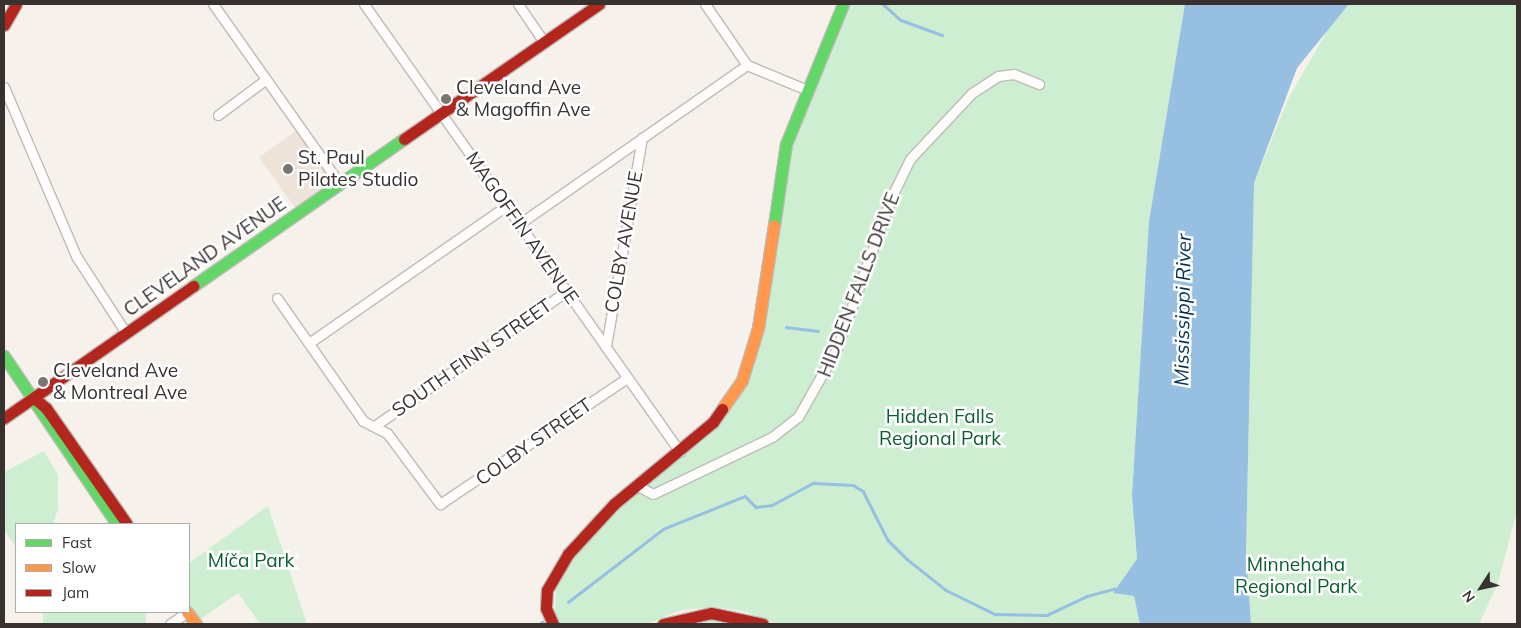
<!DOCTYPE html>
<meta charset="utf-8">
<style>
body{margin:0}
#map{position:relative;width:1521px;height:628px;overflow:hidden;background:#f7f1eb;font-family:Mulish,sans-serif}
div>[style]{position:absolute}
.built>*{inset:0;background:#eee3d8;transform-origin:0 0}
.green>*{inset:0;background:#cdeed1;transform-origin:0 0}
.water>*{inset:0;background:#96bfe2}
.stream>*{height:2.5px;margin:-1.25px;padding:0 1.25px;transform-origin:1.25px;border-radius:1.25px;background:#96bfe2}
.roads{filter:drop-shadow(1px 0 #bfbbb6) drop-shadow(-1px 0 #bfbbb6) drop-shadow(0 1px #bfbbb6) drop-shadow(0 -1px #bfbbb6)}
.street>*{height:9px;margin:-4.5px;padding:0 4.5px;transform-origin:4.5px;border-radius:4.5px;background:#fefdfc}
.fast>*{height:11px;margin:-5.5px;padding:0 5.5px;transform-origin:5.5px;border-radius:5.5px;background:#63d668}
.slow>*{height:11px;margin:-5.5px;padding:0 5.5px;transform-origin:5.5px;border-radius:5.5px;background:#ff974d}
.jam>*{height:11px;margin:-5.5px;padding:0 5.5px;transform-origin:5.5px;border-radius:5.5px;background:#b3261e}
.dots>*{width:14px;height:14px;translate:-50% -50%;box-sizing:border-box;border:2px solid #fff;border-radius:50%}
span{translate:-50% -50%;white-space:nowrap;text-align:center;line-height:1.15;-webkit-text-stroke:5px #fff;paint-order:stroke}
.poi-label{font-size:19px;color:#37322f}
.left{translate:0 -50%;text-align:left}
.street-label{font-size:19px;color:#37322f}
.park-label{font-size:19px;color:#095c2f}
.water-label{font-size:20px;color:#002f51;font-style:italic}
.frame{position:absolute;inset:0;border:5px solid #37322f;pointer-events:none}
.legend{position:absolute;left:15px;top:523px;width:175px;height:90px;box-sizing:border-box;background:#fff;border:1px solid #afadac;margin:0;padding:6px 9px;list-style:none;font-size:15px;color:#37322f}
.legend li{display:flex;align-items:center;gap:10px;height:25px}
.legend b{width:25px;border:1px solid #afadac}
.north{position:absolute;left:1456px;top:563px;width:50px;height:50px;-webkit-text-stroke:4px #fff;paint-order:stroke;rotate:235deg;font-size:14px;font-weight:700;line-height:20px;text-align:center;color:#37322f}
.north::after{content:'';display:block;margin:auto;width:18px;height:22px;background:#37322f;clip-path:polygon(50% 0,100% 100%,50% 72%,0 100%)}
</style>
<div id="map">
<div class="built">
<div style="left:301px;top:127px;width:69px;height:52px;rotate:54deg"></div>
</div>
<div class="green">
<div style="clip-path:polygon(850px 4px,1185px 4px,1149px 221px,1132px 495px,1137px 559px,1113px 593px,1134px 596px,1140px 624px,775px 624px,747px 612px,716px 607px,681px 610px,647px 624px,561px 624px,555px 614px,556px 581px,582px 546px,629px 499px,704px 440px,728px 413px,749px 379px,763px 335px,793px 138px)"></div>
<div style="clip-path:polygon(1349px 4px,1517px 4px,1517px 510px,1498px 583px,1479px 624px,1251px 624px,1246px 551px,1254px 183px,1289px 97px,1334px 19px)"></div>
<div style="clip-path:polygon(44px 451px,58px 475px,58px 509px,53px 524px,16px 524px,16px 547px,4px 530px,4px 472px)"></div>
<div style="clip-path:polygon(268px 506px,307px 624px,260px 624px,238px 593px,198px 621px,189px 607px,189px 563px)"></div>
<div style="left:43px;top:612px;width:103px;height:14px"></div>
<div style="clip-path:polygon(720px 617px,751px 624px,674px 624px)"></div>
</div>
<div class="water">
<div style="clip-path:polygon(1185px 4px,1349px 4px,1297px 68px,1254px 183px,1246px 551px,1251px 624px,1140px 624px,1134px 596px,1113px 593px,1137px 559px,1132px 495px,1149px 221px)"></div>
</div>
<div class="stream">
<div style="left:883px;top:4px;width:24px;rotate:42deg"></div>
<div style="left:901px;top:20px;width:44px;rotate:20.1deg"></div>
<div style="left:786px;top:327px;width:32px;rotate:7deg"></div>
<div style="left:568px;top:602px;width:120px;rotate:-37.5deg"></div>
<div style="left:663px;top:529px;width:88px;rotate:-21.9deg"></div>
<div style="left:745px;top:496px;width:16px;rotate:45deg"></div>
<div style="left:756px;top:507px;width:16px;rotate:-7deg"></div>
<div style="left:772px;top:505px;width:47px;rotate:-28.2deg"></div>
<div style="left:813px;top:483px;width:40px;rotate:2.9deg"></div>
<div style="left:853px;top:485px;width:12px;rotate:31deg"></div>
<div style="left:863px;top:491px;width:55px;rotate:63deg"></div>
<div style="left:888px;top:540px;width:27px;rotate:45deg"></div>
<div style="left:907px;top:559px;width:50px;rotate:38.5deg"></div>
<div style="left:946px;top:590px;width:55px;rotate:26.1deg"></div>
<div style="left:995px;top:614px;width:52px;rotate:1.1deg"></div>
<div style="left:1047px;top:615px;width:44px;rotate:-25.4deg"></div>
<div style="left:1087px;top:596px;width:28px;rotate:-15deg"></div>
<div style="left:539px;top:624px;width:4px;rotate:-34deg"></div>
</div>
<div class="roads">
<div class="street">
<div style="left:213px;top:4px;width:220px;rotate:54.8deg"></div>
<div style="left:364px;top:4px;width:548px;rotate:54.8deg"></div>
<div style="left:518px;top:4px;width:46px;rotate:55.6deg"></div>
<div style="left:705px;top:4px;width:74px;rotate:55.5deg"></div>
<div style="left:747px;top:65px;width:63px;rotate:22.5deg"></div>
<div style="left:4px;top:87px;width:184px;rotate:66.9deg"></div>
<div style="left:76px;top:256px;width:92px;rotate:57deg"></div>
<div style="left:218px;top:115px;width:59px;rotate:-36.7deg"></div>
<div style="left:519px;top:224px;width:278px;rotate:-34.9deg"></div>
<div style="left:277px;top:298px;width:150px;rotate:55deg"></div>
<div style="left:363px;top:421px;width:27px;rotate:27deg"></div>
<div style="left:387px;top:433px;width:89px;rotate:53.3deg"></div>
<div style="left:440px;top:504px;width:225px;rotate:-34deg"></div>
<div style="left:309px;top:343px;width:240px;rotate:-34.8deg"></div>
<div style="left:606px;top:346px;width:211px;rotate:-80.2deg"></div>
<div style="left:376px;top:425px;width:233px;rotate:-35.1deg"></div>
<div style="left:636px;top:485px;width:19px;rotate:28deg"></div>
<div style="left:653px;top:494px;width:132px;rotate:-25.6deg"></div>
<div style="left:772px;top:437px;width:33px;rotate:-38deg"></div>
<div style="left:798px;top:417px;width:79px;rotate:-60.5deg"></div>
<div style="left:837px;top:348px;width:159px;rotate:-70.2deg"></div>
<div style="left:891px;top:198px;width:43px;rotate:-64deg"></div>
<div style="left:910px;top:159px;width:91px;rotate:-46.8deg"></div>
<div style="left:972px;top:93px;width:31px;rotate:-33deg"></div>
<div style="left:998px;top:76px;width:16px;rotate:-7deg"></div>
<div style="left:1014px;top:74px;width:27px;rotate:22deg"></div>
<div style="left:170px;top:624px;width:21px;rotate:-35deg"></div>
</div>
<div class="fast">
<div style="left:774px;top:225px;width:82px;rotate:-81.6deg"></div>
<div style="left:786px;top:144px;width:151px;rotate:-67.8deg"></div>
<div style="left:193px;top:286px;width:257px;rotate:-34.9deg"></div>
<div style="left:4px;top:356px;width:202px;rotate:56.1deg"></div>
</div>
<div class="slow">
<div style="left:722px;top:409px;width:35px;rotate:-55deg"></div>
<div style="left:742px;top:380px;width:54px;rotate:-72.9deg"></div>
<div style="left:758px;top:328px;width:104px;rotate:-81.2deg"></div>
<div style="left:187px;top:612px;width:15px;rotate:53deg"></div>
</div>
<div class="jam">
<div style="left:4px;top:25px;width:24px;rotate:-60deg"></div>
<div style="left:404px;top:139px;width:237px;rotate:-34.7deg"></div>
<div style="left:34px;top:398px;width:16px;rotate:40deg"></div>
<div style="left:46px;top:408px;width:141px;rotate:55.1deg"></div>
<div style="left:4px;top:418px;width:231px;rotate:-34.9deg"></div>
<div style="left:553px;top:624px;width:17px;rotate:-114deg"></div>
<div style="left:546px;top:608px;width:18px;rotate:-87deg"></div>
<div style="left:547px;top:590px;width:42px;rotate:-59.7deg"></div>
<div style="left:568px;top:554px;width:68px;rotate:-47.4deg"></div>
<div style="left:614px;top:504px;width:129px;rotate:-39.6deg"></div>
<div style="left:713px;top:422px;width:16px;rotate:-55deg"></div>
<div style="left:663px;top:624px;width:49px;rotate:-12.9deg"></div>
<div style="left:711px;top:613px;width:53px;rotate:11.9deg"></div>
</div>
</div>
<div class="dots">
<div style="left:446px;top:99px;background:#7a7571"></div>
<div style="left:288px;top:169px;background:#7a7571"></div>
<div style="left:43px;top:382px;background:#7a7571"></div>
</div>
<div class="poi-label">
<span class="left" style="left:456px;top:99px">Cleveland Ave<br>&amp; Magoffin Ave</span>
<span class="left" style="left:298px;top:169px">St. Paul<br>Pilates Studio</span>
<span class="left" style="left:53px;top:382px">Cleveland Ave<br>&amp; Montreal Ave</span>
</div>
<div class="street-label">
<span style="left:522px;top:228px;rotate:55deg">MAGOFFIN AVENUE</span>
<span style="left:624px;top:242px;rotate:-80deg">COLBY AVENUE</span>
<span style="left:205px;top:257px;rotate:-35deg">CLEVELAND AVENUE</span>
<span style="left:859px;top:285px;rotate:-69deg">HIDDEN FALLS DRIVE</span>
<span style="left:472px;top:358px;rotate:-35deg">SOUTH FINN STREET</span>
<span style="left:534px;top:442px;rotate:-35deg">COLBY STREET</span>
</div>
<div class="park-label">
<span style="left:940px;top:428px">Hidden Falls<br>Regional Park</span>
<span style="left:251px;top:561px">Míča Park</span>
<span style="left:1296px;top:576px">Minnehaha<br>Regional Park</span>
</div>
<div class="water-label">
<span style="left:1182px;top:310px;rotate:-89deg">Mississippi River</span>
</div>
<div class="frame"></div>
<ul class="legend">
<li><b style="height:6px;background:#63d668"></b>Fast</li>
<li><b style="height:6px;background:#ff974d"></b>Slow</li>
<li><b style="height:6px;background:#b3261e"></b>Jam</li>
</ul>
<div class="north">N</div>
</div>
